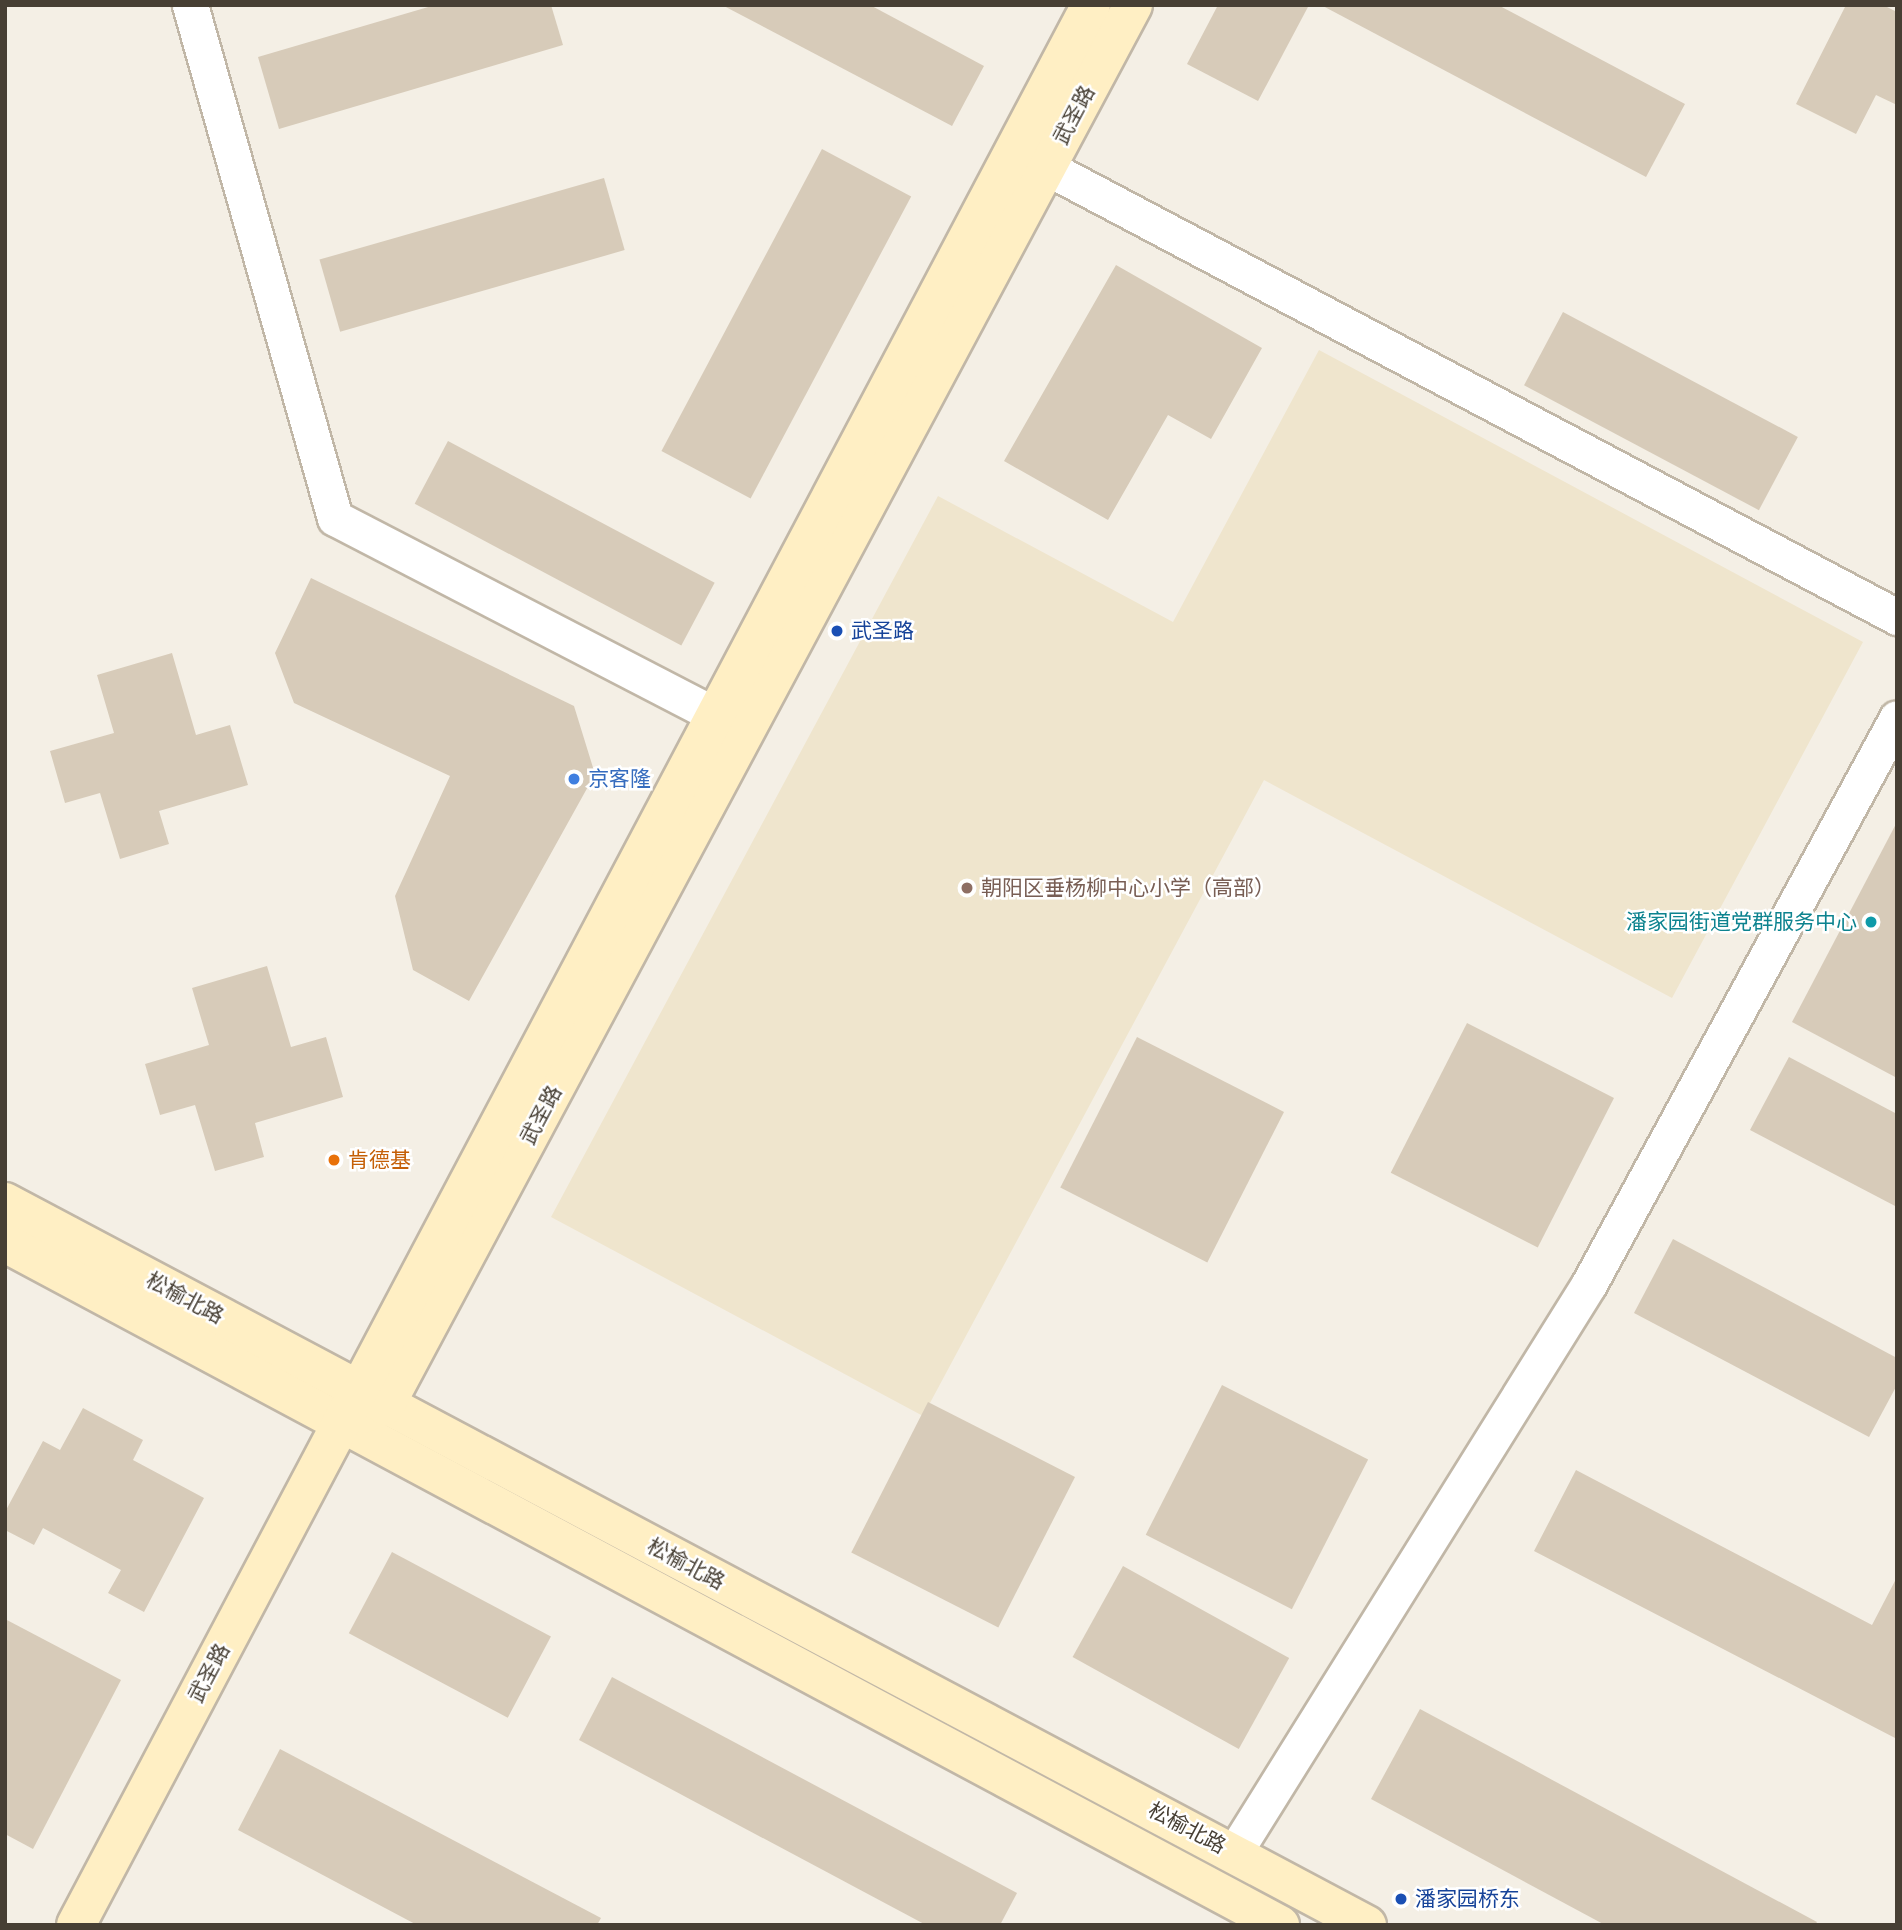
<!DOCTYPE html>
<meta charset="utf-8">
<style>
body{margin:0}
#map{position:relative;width:1902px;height:1930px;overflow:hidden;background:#f4efe5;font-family:"Fira Sans Condensed","Noto Sans SC",sans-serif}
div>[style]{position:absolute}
.education>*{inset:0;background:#efe5cd}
.building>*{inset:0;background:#d7cbb9;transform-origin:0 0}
.roads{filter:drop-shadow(2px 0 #c1b7a7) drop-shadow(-2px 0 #c1b7a7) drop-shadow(0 2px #c1b7a7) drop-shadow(0 -2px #c1b7a7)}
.street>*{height:35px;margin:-17.5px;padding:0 17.5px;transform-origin:17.5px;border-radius:17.5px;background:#fff}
.secondary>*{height:38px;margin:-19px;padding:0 19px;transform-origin:19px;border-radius:19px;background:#ffefc4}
.dots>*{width:19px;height:19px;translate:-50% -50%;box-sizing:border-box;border:4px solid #fff;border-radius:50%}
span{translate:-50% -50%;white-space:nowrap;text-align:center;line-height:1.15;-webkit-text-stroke:5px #fff;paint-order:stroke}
.street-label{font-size:21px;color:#473f34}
.transit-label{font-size:21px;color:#164399}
.left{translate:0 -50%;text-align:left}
.shop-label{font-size:21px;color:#366cbe}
.education-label{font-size:21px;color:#785e54}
.culture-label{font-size:21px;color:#0d838f}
.right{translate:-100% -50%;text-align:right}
.food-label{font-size:21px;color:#c56008}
.frame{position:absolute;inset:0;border:7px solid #473f34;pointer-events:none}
</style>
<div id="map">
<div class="education">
<div style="clip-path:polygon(1319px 350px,1863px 642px,1672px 998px,1264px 780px,923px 1416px,551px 1217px,938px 496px,1173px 622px)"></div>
</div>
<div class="building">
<div style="clip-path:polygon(435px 5px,551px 5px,563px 45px,279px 129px,258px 57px)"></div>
<div style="clip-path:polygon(722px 5px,870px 5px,984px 66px,952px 126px)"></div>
<div style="clip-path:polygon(1218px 5px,1309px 5px,1258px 101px,1187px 64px)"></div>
<div style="clip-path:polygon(1321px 5px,1498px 5px,1685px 104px,1646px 177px)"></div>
<div style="clip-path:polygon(1846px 5px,1883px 5px,1897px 12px,1897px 105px,1876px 95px,1856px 134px,1796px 104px)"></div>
<div style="left:822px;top:149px;width:101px;height:342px;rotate:28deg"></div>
<div style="left:604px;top:178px;width:75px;height:296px;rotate:74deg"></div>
<div style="clip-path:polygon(1116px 265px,1262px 348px,1211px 439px,1168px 415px,1108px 520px,1004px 461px)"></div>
<div style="left:1563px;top:312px;width:266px;height:83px;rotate:28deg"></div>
<div style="left:448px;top:441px;width:302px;height:71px;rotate:28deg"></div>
<div style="clip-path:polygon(311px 578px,574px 706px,595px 774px,469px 1001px,413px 970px,395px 896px,450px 776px,294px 703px,275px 653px)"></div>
<div style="clip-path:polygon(172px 653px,196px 735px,230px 725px,248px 785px,159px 811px,169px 844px,120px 859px,100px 793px,65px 803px,50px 751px,114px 733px,97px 675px)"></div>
<div style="clip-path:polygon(1897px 822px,1897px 1078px,1792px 1022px)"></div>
<div style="clip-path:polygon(267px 966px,291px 1047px,326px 1037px,343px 1097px,255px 1123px,264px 1157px,215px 1171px,195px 1105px,160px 1115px,145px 1064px,209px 1045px,192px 988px)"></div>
<div style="left:1467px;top:1023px;width:165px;height:168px;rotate:27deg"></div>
<div style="left:1137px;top:1037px;width:165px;height:169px;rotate:27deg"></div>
<div style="clip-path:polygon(1789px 1057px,1897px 1114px,1897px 1207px,1750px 1130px)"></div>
<div style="clip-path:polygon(1673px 1239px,1897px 1358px,1897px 1385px,1869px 1437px,1634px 1313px)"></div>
<div style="left:1222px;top:1385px;width:164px;height:168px;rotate:27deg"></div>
<div style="left:928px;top:1402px;width:165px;height:169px;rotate:27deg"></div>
<div style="clip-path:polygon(83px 1408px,143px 1440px,133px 1460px,204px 1498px,144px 1612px,108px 1593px,121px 1570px,43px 1528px,34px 1545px,5px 1530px,5px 1512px,43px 1441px,60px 1450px)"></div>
<div style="clip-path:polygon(1576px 1470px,1872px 1625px,1897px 1577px,1897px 1739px,1534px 1551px)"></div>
<div style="left:392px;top:1552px;width:180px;height:92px;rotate:28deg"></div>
<div style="left:1123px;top:1566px;width:190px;height:104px;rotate:29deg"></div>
<div style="clip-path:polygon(5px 1619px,121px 1680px,33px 1849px,5px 1834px)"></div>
<div style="clip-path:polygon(612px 1677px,1017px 1893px,1000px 1925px,926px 1925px,579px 1740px)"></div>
<div style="clip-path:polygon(1420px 1709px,1817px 1922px,1815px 1925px,1605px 1925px,1371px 1799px)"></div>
<div style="clip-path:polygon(280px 1749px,601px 1918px,597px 1925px,417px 1925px,238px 1830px)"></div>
</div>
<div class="roads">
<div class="street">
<div style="left:190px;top:5px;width:533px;rotate:74.22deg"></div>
<div style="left:335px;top:518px;width:428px;rotate:27.4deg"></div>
<div style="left:1046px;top:167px;width:963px;rotate:27.87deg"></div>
<div style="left:1234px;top:1853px;width:671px;rotate:-58.04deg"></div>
<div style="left:1589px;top:1284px;width:644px;rotate:-61.45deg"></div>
</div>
<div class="secondary">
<div style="left:5px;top:1202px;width:1542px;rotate:27.96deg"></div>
<div style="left:5px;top:1243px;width:1446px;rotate:28.14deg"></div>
<div style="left:341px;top:1421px;width:46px;rotate:-18.8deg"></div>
<div style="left:385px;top:1406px;width:1588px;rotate:-61.9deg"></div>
<div style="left:76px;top:1925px;width:2172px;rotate:-62.14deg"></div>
</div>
</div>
<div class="dots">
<div style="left:837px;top:631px;background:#1a4fb4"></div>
<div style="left:574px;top:779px;background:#3f7fe0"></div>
<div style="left:967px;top:888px;background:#8d6e63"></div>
<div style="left:1871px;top:922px;background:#0f9aa8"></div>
<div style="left:334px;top:1160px;background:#e8710a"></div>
<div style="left:1401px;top:1899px;background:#1a4fb4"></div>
</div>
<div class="street-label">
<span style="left:1074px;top:115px;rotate:-62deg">武圣路</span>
<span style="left:541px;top:1115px;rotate:-62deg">武圣路</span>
<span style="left:185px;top:1298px;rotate:28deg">松榆北路</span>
<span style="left:686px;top:1564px;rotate:28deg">松榆北路</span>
<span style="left:209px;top:1673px;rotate:-62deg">武圣路</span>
<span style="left:1187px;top:1828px;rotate:28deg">松榆北路</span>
</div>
<div class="transit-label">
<span class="left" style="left:851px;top:631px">武圣路</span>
<span class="left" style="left:1415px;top:1899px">潘家园桥东</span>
</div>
<div class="shop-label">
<span class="left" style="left:588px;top:779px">京客隆</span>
</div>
<div class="education-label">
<span class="left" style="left:981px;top:888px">朝阳区垂杨柳中心小学（高部）</span>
</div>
<div class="culture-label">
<span class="right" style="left:1857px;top:922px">潘家园街道党群服务中心</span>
</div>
<div class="food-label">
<span class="left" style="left:348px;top:1160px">肯德基</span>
</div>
<div class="frame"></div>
</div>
